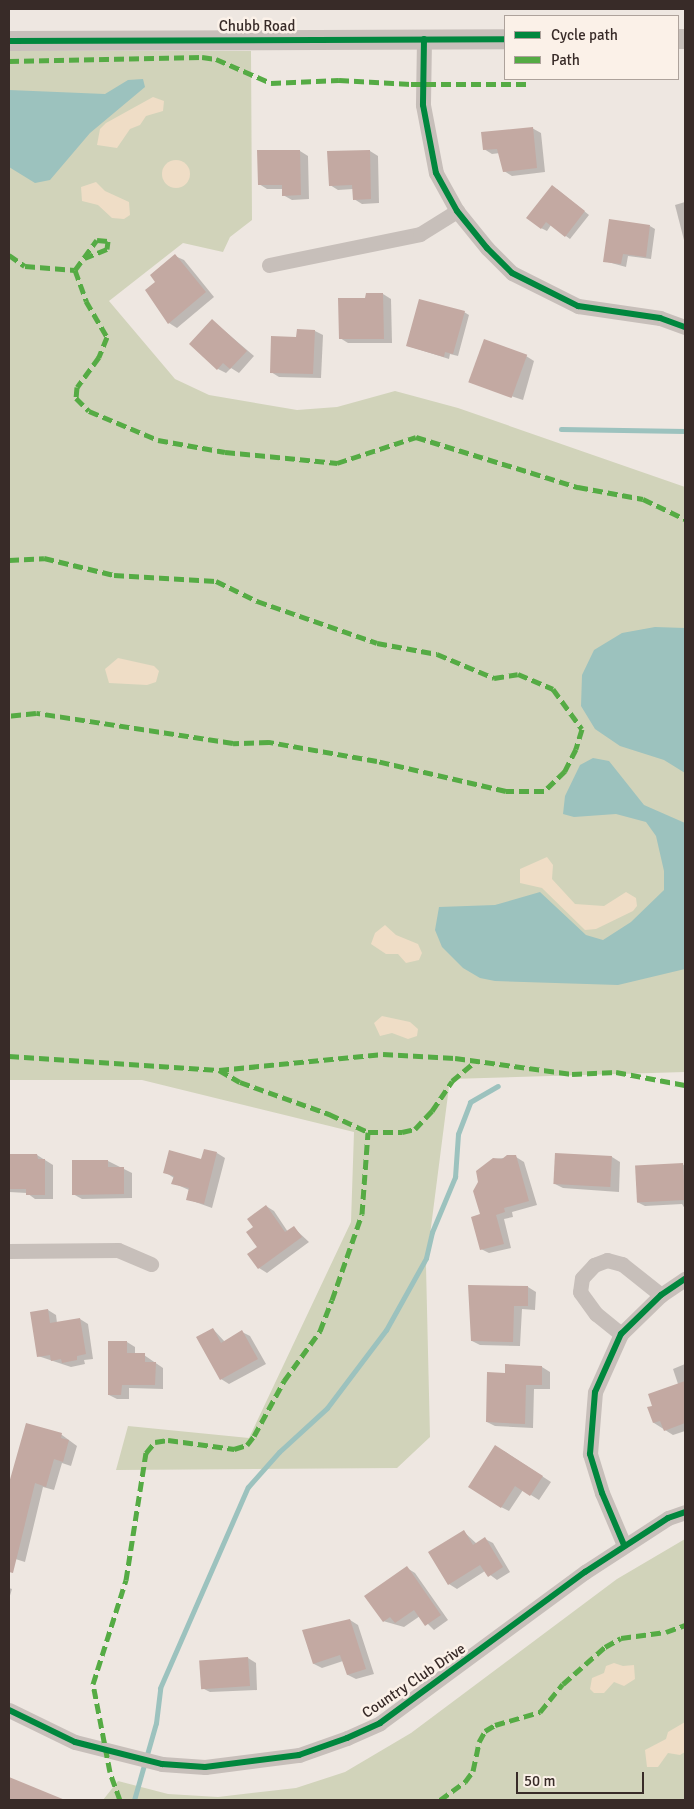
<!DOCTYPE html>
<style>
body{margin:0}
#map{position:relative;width:694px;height:1809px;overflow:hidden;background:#eee7e1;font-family:Signika,sans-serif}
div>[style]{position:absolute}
.green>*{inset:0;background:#d1d3ba}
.sand>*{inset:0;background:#efddc6}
.round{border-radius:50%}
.water>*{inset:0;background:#9cc2be}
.shadow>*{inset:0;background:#0003}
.stream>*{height:5px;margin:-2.5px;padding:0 2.5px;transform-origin:2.5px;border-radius:2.5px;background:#9cc2be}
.building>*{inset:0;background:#c3a9a2;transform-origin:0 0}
.minor>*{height:15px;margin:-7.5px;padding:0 7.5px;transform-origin:7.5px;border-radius:7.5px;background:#c7bfba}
.tertiary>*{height:20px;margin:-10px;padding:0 10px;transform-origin:10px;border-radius:10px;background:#c7bfba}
.quiet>*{height:5px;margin-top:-2.5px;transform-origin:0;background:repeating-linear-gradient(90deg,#55ab44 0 10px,transparent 0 15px)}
.cycleway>*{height:6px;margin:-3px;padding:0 3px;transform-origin:3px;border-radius:3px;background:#00873e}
span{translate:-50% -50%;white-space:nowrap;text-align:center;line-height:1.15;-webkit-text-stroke:5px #fbf1e8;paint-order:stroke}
.street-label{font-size:15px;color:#382b28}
.frame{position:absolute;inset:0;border:10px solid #382b28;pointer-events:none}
.legend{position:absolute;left:504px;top:15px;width:175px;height:65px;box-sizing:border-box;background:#fbf1e8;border:1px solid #ada29b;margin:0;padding:6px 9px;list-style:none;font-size:15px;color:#382b28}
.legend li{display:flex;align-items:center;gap:10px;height:25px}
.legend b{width:25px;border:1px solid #ada29b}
.scale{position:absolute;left:516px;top:1772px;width:128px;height:22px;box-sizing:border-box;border:2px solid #382b28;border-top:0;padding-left:6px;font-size:15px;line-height:18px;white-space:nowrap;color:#382b28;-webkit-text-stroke:4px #fbf1e8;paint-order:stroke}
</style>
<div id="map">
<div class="green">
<div style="clip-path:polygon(9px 51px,251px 51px,252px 220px,230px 237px,223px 252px,183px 243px,109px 301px,175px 379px,209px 395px,297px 410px,337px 407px,395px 391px,458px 408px,685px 487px,685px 1072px,450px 1079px,426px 1266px,430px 1437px,397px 1468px,116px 1470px,128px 1426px,249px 1438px,351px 1222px,354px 1132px,142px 1080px,9px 1080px)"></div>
<div style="clip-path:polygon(685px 1539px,685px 1800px,103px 1800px,118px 1781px,168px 1794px,218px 1797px,296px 1788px,345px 1772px,411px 1733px,617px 1579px)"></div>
</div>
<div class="sand">
<div style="clip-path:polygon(153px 97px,164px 101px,163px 111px,146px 116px,140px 125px,130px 129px,117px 148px,97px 145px,100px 129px,106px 123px)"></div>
<div class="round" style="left:162px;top:160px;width:28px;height:28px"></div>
<div style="clip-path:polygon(96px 182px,105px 191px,129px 202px,130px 215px,124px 219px,112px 218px,98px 205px,82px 201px,81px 187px)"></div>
<div style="clip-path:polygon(118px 658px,154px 666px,159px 671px,156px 682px,147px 685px,109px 683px,105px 669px)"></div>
<div style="clip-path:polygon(547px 857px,553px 865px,552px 879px,575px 904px,604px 906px,626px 892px,636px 898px,637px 906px,633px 911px,596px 929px,585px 930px,542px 888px,520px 883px,520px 869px)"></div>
<div style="clip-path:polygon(385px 925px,396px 935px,418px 944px,422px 953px,419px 960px,406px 963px,398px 954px,386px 954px,371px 944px,375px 933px)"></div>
<div style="clip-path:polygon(382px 1016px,410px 1022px,418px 1029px,417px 1036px,408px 1039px,392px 1033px,380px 1036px,374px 1023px)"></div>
<div style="clip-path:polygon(614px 1663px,623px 1666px,634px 1665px,635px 1679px,624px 1686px,614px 1682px,604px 1693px,594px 1693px,590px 1689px,592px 1678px,604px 1673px,606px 1666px)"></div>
<div style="clip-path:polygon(685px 1722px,685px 1752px,680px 1755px,668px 1753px,658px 1767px,647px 1767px,645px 1750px,666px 1739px,668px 1732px)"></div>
</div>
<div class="water">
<div style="clip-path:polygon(143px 79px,145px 87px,90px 133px,50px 180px,35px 183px,9px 167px,9px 90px,105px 94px,128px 80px)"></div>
<div style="clip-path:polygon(655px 627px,685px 628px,685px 773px,664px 760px,620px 746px,595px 729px,581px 706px,582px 675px,594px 650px,622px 633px)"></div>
<div style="clip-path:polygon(593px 758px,609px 761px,644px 805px,685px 823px,685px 969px,618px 985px,495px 981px,480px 978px,463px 968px,442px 947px,435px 930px,439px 907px,495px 905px,540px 892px,586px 935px,603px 940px,631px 922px,664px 890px,664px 871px,656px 836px,646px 822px,616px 814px,574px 817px,563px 814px,565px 796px,580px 765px)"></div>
</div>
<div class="shadow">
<div style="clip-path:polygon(532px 128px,541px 133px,545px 172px,512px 176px,504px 171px,500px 153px,492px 154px,484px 149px)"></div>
<div style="clip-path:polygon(259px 151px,300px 151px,308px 156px,309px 199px,292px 200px,283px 195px,283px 189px,267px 189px,259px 184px)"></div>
<div style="clip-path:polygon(370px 151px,378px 156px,379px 203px,362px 204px,354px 199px,353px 189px,338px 190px,330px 185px)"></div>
<div style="clip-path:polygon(557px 189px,589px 215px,570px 239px,551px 225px,547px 231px,541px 228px)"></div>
<div style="clip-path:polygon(685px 202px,685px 244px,675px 205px)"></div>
<div style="clip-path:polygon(650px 226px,655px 229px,651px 259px,628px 256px,626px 267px,604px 261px)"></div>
<div style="clip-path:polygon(175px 256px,184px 260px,214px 297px,177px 328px,169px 323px)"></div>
<div style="clip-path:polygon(383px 294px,391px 299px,392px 343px,348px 343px,340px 338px)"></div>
<div style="clip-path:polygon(464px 312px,469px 315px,458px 356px,450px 354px,449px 359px,408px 346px)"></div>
<div style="clip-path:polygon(213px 321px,254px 356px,239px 373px,231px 368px,226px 373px,218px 369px)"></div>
<div style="clip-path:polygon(315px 331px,323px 335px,321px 378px,279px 377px,271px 372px,297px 338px)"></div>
<div style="clip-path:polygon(526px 356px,534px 361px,523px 400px,472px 383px)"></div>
<div style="clip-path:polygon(217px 1153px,225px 1158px,212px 1208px,187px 1199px,189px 1190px,173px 1183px,174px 1178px,165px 1172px)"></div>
<div style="clip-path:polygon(557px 1154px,612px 1157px,620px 1162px,619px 1192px,563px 1188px,555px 1184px)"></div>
<div style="clip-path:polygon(9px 1155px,37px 1155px,53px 1165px,53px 1199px,35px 1199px,27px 1193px,9px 1192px)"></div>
<div style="clip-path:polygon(516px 1157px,524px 1162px,537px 1205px,512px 1212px,513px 1217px,504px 1219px,511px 1248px,489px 1253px,481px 1249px,482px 1215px,493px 1159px)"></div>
<div style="clip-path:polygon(108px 1161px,132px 1173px,132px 1198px,82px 1199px,73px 1194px)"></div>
<div style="clip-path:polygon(682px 1164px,685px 1166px,685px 1209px,682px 1204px,645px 1206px,637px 1202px)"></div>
<div style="clip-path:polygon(266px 1206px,274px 1211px,288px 1232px,294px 1228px,309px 1242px,267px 1273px,259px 1268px,255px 1228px)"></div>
<div style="clip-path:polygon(528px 1287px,536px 1292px,535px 1310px,522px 1309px,520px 1346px,480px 1345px,472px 1341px)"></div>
<div style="clip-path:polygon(48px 1310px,56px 1315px,57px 1323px,80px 1319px,88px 1324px,93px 1359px,84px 1360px,85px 1364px,71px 1367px,38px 1356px)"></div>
<div style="clip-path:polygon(213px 1329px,225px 1342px,242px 1332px,250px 1336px,266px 1364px,229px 1384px,221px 1379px)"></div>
<div style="clip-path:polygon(127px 1342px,135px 1347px,135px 1354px,144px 1355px,163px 1368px,163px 1389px,129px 1388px,129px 1399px,117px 1399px,109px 1395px)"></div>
<div style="clip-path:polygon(685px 1364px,685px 1431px,673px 1435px,654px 1423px,653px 1406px,678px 1384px,673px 1369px)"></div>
<div style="clip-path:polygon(542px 1367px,550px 1372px,550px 1389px,534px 1389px,533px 1428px,495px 1426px,487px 1422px,506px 1374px)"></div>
<div style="clip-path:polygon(27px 1424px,62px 1435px,77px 1446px,71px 1466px,62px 1463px,54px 1490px,43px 1487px,25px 1562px,9px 1557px,9px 1488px)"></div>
<div style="clip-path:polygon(504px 1451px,551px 1482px,539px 1500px,523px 1490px,509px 1511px,501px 1507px)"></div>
<div style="clip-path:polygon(464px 1532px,477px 1544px,485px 1539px,493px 1543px,510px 1572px,497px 1580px,485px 1571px,457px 1589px,449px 1584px)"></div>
<div style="clip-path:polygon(407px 1568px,415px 1573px,448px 1620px,434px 1630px,420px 1616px,404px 1627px,383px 1621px)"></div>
<div style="clip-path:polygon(9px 1588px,12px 1589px,9px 1599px)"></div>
<div style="clip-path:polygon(350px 1620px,358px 1625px,374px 1674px,356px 1679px,348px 1675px,343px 1661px,322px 1668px,314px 1664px,303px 1631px)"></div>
<div style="clip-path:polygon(248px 1658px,256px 1663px,257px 1690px,210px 1692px,202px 1688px)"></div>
<div style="clip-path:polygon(9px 1778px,55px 1797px,61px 1800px,9px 1800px)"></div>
</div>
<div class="stream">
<div style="left:561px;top:429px;width:124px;rotate:0.9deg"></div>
<div style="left:134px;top:1800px;width:80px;rotate:-74.1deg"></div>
<div style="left:156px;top:1723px;width:35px;rotate:-83deg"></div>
<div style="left:160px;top:1688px;width:219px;rotate:-66.4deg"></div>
<div style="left:248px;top:1487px;width:47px;rotate:-48.5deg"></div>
<div style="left:279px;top:1452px;width:65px;rotate:-42.5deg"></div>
<div style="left:327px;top:1408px;width:98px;rotate:-52.9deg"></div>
<div style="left:386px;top:1330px;width:82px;rotate:-60.9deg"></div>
<div style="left:426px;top:1258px;width:27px;rotate:-77deg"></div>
<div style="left:432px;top:1232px;width:60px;rotate:-67.3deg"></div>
<div style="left:455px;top:1177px;width:43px;rotate:-86deg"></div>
<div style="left:458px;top:1134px;width:34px;rotate:-69deg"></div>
<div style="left:470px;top:1102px;width:32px;rotate:-30deg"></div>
</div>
<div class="building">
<div style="clip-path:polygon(533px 127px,537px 168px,503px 172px,497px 149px,483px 150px,481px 132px)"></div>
<div style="clip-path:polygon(257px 150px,300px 150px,301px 195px,282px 196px,282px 185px,258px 185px)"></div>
<div style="clip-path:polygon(370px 150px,371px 199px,353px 200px,352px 185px,329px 186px,327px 151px)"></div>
<div style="clip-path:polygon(552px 185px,585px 211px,565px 237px,546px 222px,541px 229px,526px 218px)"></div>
<div style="clip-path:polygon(609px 219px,650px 225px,646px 257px,623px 254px,621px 264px,603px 262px)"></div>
<div style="clip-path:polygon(175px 254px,206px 292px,168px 324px,145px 290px,155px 282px,150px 275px)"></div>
<div style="clip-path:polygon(366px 293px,383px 293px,384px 339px,339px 339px,338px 298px,365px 298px)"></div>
<div style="clip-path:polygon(419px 299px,465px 311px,453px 354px,445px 352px,444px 357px,406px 346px)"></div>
<div style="clip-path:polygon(212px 319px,247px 351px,230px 369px,223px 363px,217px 370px,189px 344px)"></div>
<div style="clip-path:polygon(297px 329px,315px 330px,313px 374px,270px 373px,271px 336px,296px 337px)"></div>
<div style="left:484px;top:339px;width:46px;height:46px;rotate:20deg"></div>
<div style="clip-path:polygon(204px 1149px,217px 1152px,204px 1204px,186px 1200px,189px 1188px,171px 1184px,174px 1176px,163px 1173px,169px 1150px,201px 1159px)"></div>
<div style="left:555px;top:1153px;width:57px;height:31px;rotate:3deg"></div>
<div style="clip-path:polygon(9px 1154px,37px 1154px,38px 1159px,45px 1159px,45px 1195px,26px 1195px,26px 1189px,9px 1189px)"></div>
<div style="clip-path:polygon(507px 1155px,516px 1155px,529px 1201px,504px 1208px,505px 1212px,496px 1215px,504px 1244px,480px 1250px,471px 1217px,480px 1214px,473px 1191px,478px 1182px,476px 1171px,493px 1158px,502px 1159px)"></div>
<div style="clip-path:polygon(72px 1160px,108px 1160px,108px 1167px,124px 1167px,124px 1194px,72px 1195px)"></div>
<div style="left:683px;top:1163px;width:37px;height:48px;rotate:87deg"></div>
<div style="clip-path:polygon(266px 1205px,285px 1232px,294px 1226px,302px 1237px,258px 1269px,247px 1254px,257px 1247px,246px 1232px,253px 1227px,247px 1219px)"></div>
<div style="clip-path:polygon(468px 1285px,528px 1286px,528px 1306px,514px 1306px,513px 1342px,471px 1341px)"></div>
<div style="clip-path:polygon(48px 1309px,50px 1323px,80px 1318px,86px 1354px,77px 1356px,77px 1360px,62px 1363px,61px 1359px,51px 1361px,50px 1355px,37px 1357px,30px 1312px)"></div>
<div style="clip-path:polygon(213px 1328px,221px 1343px,242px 1330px,258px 1359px,220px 1380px,196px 1337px)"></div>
<div style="clip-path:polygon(108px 1341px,127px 1341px,127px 1353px,145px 1353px,145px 1362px,156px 1362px,155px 1385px,122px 1385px,121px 1395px,108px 1395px)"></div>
<div style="clip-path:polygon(505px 1364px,542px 1366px,542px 1385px,526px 1385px,525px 1424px,486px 1422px,487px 1372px,505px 1373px)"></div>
<div style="clip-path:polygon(685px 1381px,685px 1423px,664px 1431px,660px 1421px,653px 1423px,647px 1407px,652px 1406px,648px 1394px)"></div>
<div style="clip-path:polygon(26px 1423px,62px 1433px,61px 1438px,69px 1440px,63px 1462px,54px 1459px,46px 1487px,35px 1483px,13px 1573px,9px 1572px,9px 1483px)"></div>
<div style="clip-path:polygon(495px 1445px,543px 1476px,530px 1496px,515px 1486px,501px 1508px,468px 1487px)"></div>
<div style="clip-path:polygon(464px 1530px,473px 1545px,485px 1537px,503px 1567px,488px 1577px,480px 1565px,448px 1585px,428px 1552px)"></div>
<div style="clip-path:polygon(407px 1566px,441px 1615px,425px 1626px,414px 1610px,395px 1623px,390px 1617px,383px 1622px,364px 1596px)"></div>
<div style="clip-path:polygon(350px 1619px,366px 1669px,347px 1675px,340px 1655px,313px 1664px,302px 1630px)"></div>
<div style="left:248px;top:1657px;width:29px;height:49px;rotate:86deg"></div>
<div style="clip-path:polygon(9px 1777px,65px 1800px,9px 1800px)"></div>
</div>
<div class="minor">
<div style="left:424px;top:39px;width:66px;rotate:90.9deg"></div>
<div style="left:423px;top:105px;width:69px;rotate:79.2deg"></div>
<div style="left:436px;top:173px;width:43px;rotate:61.1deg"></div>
<div style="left:457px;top:211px;width:48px;rotate:51deg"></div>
<div style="left:487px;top:248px;width:35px;rotate:45deg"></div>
<div style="left:512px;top:273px;width:74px;rotate:26.6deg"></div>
<div style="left:578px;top:306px;width:83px;rotate:8.3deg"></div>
<div style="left:660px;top:318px;width:27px;rotate:20deg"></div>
<div style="left:269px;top:265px;width:154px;rotate:-11.6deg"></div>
<div style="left:420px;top:234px;width:44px;rotate:-31.9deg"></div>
<div style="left:9px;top:1251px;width:109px;rotate:-0.5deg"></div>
<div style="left:118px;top:1250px;width:36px;rotate:23deg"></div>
<div style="left:621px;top:1334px;width:32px;rotate:-141deg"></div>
<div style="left:596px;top:1314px;width:27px;rotate:-126deg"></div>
<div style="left:580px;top:1292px;width:14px;rotate:-82deg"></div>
<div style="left:582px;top:1278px;width:18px;rotate:-47deg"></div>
<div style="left:594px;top:1265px;width:14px;rotate:-21deg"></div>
<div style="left:607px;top:1260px;width:16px;rotate:15deg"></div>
<div style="left:622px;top:1264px;width:50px;rotate:38.5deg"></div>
<div style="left:624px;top:1545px;width:56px;rotate:-112.9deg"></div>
<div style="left:602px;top:1493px;width:41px;rotate:-107.1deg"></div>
<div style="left:590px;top:1454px;width:62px;rotate:-85.4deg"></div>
<div style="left:595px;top:1392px;width:64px;rotate:-65.9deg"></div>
<div style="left:621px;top:1334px;width:56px;rotate:-44.3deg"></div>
<div style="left:661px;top:1295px;width:29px;rotate:-34deg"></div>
<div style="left:9px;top:1710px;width:73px;rotate:25.9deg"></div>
<div style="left:75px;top:1742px;width:90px;rotate:14.2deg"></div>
<div style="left:162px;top:1764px;width:43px;rotate:4deg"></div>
<div style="left:205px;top:1767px;width:95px;rotate:-7.3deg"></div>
<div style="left:299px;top:1755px;width:51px;rotate:-19.5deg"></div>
<div style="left:347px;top:1738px;width:36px;rotate:-24deg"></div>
<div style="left:380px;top:1723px;width:255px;rotate:-36.4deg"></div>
<div style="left:585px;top:1572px;width:99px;rotate:-33deg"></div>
<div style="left:668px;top:1518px;width:18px;rotate:-19deg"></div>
</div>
<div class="tertiary">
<div style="left:678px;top:39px;width:7px"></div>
<div style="left:9px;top:41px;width:496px;rotate:-0.2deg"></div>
</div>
<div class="quiet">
<div style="left:9px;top:61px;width:193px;rotate:-1.2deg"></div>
<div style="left:202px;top:57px;width:14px;rotate:8deg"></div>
<div style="left:216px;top:59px;width:60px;rotate:23.6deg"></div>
<div style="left:271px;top:83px;width:68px;rotate:-2.5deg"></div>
<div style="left:339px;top:80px;width:72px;rotate:3.2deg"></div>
<div style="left:411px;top:84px;width:118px"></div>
<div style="left:9px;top:255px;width:19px;rotate:35deg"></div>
<div style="left:25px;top:266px;width:50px;rotate:4.6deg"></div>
<div style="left:75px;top:270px;width:33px;rotate:70deg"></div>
<div style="left:86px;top:301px;width:42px;rotate:59.7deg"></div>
<div style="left:107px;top:337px;width:22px;rotate:112deg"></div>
<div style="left:99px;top:357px;width:37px;rotate:126deg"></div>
<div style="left:77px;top:387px;width:11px;rotate:95deg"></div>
<div style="left:76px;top:398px;width:18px;rotate:45deg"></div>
<div style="left:89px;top:411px;width:75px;rotate:22.8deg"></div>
<div style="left:158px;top:440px;width:68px;rotate:10.2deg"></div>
<div style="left:225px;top:452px;width:113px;rotate:5.6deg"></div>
<div style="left:337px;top:463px;width:83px;rotate:-18.2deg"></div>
<div style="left:416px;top:437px;width:170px;rotate:17.2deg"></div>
<div style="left:578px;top:487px;width:66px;rotate:10.5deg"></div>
<div style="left:643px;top:499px;width:47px;rotate:25.5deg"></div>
<div style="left:75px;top:270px;width:37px;rotate:-54deg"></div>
<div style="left:97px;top:240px;width:11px;rotate:5deg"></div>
<div style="left:108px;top:241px;width:8px;rotate:97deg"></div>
<div style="left:107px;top:249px;width:24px;rotate:158deg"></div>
<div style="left:9px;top:560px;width:35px;rotate:-3deg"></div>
<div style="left:44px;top:558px;width:72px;rotate:13.7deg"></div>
<div style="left:114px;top:575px;width:102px;rotate:3.4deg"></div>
<div style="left:216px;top:581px;width:46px;rotate:26deg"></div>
<div style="left:257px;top:601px;width:127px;rotate:19.3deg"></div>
<div style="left:377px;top:643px;width:61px;rotate:10.4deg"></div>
<div style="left:437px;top:654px;width:62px;rotate:22.8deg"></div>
<div style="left:494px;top:678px;width:24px;rotate:-9deg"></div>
<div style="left:518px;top:674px;width:38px;rotate:23deg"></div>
<div style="left:553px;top:689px;width:49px;rotate:54.1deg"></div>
<div style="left:582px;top:729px;width:21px;rotate:107deg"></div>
<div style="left:576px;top:749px;width:25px;rotate:117deg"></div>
<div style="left:565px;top:771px;width:29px;rotate:136deg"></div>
<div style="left:544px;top:791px;width:38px;rotate:180deg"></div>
<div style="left:506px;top:791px;width:132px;rotate:-166.9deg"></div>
<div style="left:377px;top:761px;width:110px;rotate:-170deg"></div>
<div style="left:269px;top:742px;width:36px;rotate:178deg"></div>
<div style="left:233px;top:743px;width:199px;rotate:-171.3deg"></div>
<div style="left:36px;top:713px;width:27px;rotate:174deg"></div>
<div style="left:9px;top:1056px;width:210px;rotate:3.8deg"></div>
<div style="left:219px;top:1070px;width:165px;rotate:-5.6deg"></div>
<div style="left:383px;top:1054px;width:72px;rotate:3.2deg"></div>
<div style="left:455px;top:1058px;width:118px;rotate:7.8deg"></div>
<div style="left:572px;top:1074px;width:44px;rotate:-2.6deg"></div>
<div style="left:616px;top:1072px;width:70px;rotate:10.7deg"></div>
<div style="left:219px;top:1070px;width:24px;rotate:30deg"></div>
<div style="left:240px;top:1082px;width:95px;rotate:19.8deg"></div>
<div style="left:329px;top:1114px;width:43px;rotate:24.8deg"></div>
<div style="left:368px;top:1132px;width:34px"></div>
<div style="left:402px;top:1132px;width:13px;rotate:-13deg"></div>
<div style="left:415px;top:1129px;width:25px;rotate:-47deg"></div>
<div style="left:432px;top:1111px;width:36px;rotate:-56deg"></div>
<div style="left:452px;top:1081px;width:31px;rotate:-40deg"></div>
<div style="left:120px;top:1800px;width:30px;rotate:-110deg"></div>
<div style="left:110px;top:1772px;width:90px;rotate:-100.9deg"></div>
<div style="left:93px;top:1684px;width:109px;rotate:-72.4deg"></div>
<div style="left:126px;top:1580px;width:129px;rotate:-81.1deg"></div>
<div style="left:146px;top:1453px;width:14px;rotate:-51deg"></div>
<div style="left:155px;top:1442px;width:13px;rotate:-9deg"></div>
<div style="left:168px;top:1440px;width:67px;rotate:7.8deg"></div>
<div style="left:234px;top:1449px;width:14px;rotate:-17deg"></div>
<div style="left:247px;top:1445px;width:11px;rotate:-52deg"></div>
<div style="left:254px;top:1436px;width:63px;rotate:-61.4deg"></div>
<div style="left:284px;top:1381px;width:62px;rotate:-54.2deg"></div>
<div style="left:320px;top:1331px;width:33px;rotate:-69deg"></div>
<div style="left:332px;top:1300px;width:91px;rotate:-70.8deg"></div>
<div style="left:362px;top:1214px;width:82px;rotate:-85.8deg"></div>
<div style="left:440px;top:1800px;width:31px;rotate:-36deg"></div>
<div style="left:465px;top:1782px;width:14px;rotate:-54deg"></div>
<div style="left:473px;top:1771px;width:30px;rotate:-78deg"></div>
<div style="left:479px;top:1742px;width:13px;rotate:-61deg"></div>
<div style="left:485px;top:1731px;width:12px;rotate:-31deg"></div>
<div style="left:495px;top:1725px;width:47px;rotate:-16.1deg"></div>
<div style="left:540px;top:1712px;width:36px;rotate:-51deg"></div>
<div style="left:563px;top:1684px;width:56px;rotate:-41.4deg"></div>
<div style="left:605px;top:1647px;width:18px;rotate:-29deg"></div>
<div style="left:621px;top:1638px;width:45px;rotate:-7.6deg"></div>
<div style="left:666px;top:1632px;width:20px;rotate:-20deg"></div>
</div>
<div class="cycleway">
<div style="left:424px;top:39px;width:66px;rotate:90.9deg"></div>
<div style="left:423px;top:105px;width:69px;rotate:79.2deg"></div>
<div style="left:436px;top:173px;width:43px;rotate:61.1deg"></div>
<div style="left:457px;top:211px;width:48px;rotate:51deg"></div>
<div style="left:487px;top:248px;width:35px;rotate:45deg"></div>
<div style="left:512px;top:273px;width:74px;rotate:26.6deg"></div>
<div style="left:578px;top:306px;width:83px;rotate:8.3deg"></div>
<div style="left:660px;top:318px;width:27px;rotate:20deg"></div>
<div style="left:9px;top:41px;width:496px;rotate:-0.2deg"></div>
<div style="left:624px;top:1545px;width:56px;rotate:-112.9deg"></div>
<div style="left:602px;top:1493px;width:41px;rotate:-107.1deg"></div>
<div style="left:590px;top:1454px;width:62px;rotate:-85.4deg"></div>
<div style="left:595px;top:1392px;width:64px;rotate:-65.9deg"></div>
<div style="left:621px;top:1334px;width:56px;rotate:-44.3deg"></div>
<div style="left:661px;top:1295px;width:29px;rotate:-34deg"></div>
<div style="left:9px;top:1710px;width:73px;rotate:25.9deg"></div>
<div style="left:75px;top:1742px;width:90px;rotate:14.2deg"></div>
<div style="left:162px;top:1764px;width:43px;rotate:4deg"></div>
<div style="left:205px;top:1767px;width:95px;rotate:-7.3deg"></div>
<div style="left:299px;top:1755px;width:51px;rotate:-19.5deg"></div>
<div style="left:347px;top:1738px;width:36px;rotate:-24deg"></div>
<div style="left:380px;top:1723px;width:255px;rotate:-36.4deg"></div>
<div style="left:585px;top:1572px;width:99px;rotate:-33deg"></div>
<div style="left:668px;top:1518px;width:18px;rotate:-19deg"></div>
</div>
<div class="street-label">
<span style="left:257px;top:27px">Chubb Road</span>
<span style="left:414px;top:1681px;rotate:-34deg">Country Club Drive</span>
</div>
<div class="frame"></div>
<ul class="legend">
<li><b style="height:6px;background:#00873e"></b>Cycle path</li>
<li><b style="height:6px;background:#55ab44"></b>Path</li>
</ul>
<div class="scale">50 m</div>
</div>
